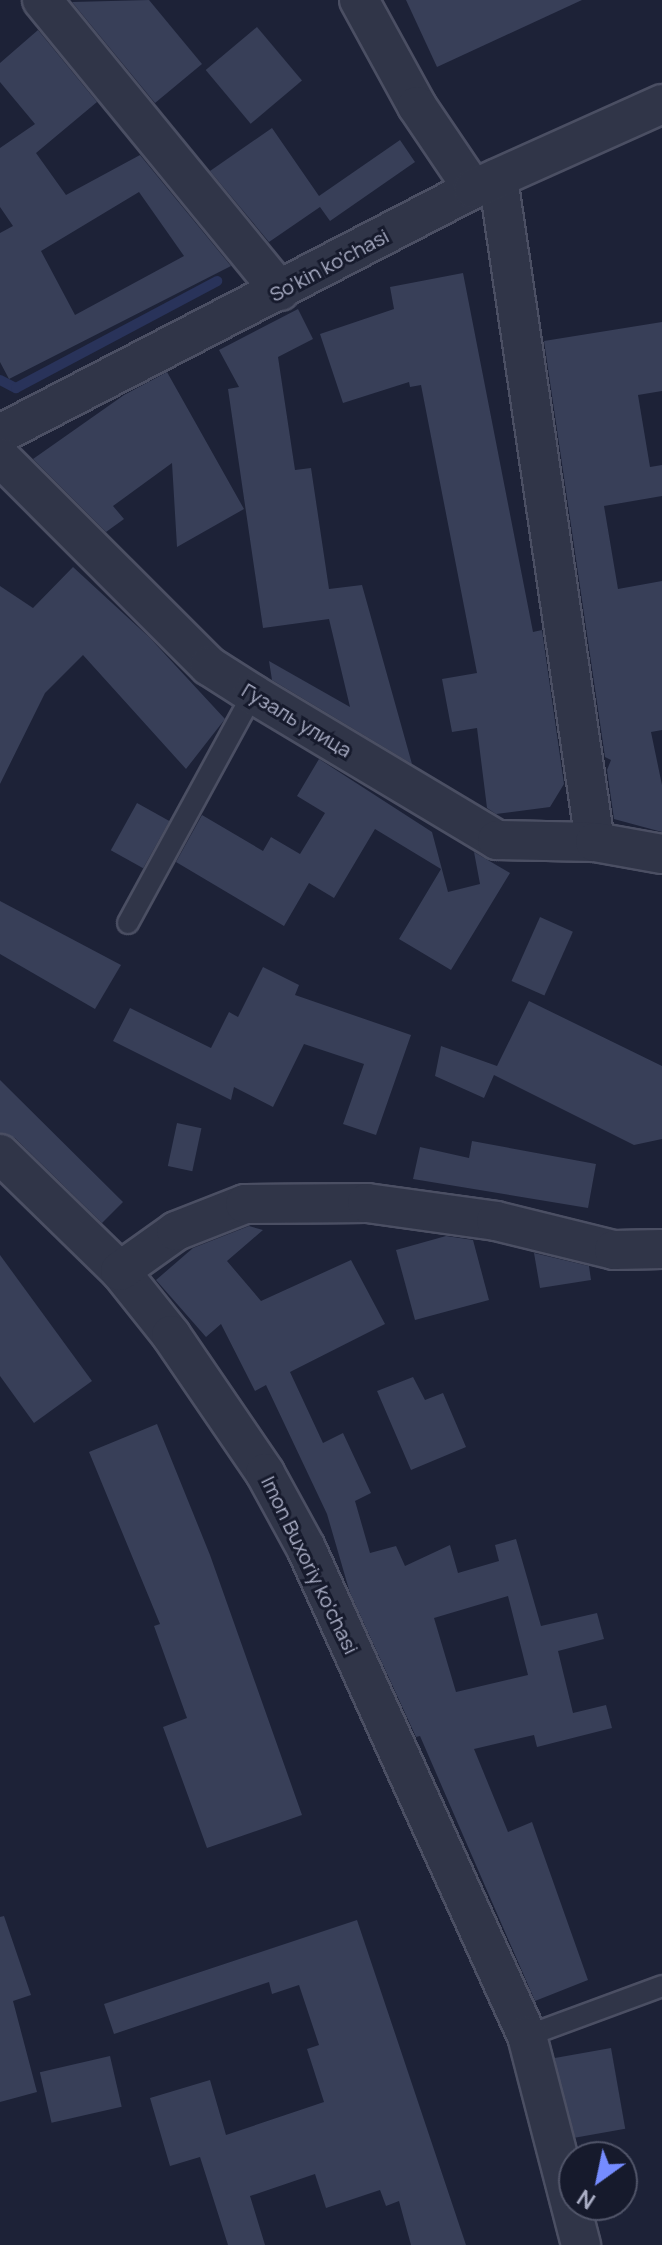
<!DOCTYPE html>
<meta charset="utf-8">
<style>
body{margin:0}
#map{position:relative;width:662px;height:2245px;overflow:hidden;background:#1d2237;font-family:Manrope,sans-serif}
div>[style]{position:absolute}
.stream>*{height:10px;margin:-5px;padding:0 5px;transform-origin:5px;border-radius:5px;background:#29335a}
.building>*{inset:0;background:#383f58;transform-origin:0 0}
.roads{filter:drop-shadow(2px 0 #4b4f63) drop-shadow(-2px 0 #4b4f63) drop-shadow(0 2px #4b4f63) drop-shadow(0 -2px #4b4f63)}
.lane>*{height:20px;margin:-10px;padding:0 10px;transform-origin:10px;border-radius:10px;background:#303548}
.street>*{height:38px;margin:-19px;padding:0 19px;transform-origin:19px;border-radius:19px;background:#303548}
span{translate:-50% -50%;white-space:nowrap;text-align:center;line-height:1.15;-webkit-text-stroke:6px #161a2c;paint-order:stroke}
.street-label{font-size:20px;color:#aaaec5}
.north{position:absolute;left:558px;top:2141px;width:80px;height:80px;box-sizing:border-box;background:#161a2c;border:2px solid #515569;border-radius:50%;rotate:213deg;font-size:22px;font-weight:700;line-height:32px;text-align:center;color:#aaaec5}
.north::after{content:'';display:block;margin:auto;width:28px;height:36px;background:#758cff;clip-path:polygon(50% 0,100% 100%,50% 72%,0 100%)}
</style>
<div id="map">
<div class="stream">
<div style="left:0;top:380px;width:18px;rotate:27deg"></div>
<div style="left:16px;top:388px;width:228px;rotate:-28deg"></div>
</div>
<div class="building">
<div style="clip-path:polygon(149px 0,202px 64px,155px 103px,72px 2px)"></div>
<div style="clip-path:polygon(406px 0,582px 0,437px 67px)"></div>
<div style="left:257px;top:27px;width:70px;height:67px;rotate:50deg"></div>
<div style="clip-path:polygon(evenodd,38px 30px,97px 102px,36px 153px,66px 195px,140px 155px,231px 266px,9px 379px,0 362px,0 233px,13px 226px,0 207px,0 148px,35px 124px,0 82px,0 63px,38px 30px,139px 192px,184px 256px,75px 315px,41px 251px,139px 192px)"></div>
<div style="clip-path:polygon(272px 128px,319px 196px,400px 140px,415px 162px,330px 221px,320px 207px,269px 242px,210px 171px)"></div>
<div style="clip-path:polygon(463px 273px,533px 632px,542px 630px,564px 784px,550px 807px,496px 814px,487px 808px,477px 728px,452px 732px,442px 679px,477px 673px,421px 385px,410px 387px,409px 382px,343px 403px,320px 334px,394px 309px,390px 287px)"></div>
<div style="clip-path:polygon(298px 309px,313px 339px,278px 357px,295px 470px,311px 468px,329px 589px,362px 585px,412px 764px,272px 680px,269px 661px,350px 707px,329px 619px,263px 628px,228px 389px,239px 387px,219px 350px)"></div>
<div style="clip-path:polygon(662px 322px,662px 391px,638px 395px,650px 467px,662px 465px,662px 496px,604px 506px,618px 589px,662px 581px,662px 730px,651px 732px,662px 785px,662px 832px,614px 819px,607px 770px,611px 760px,605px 757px,544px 341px)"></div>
<div style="clip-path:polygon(167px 372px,244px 509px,177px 547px,172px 463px,113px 506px,124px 519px,106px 532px,33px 459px,124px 395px)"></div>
<div style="clip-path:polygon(73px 567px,150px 638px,225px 719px,186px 769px,83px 655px,45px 693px,0 784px,0 586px,33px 608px)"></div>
<div style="clip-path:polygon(319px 759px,432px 832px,448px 892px,480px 884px,474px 852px,510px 873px,451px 970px,399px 939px,441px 869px,375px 829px,334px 898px,309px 883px,284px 926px,176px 862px,202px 815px,263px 851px,271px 837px,300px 854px,325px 813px,297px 796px)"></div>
<div style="left:137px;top:803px;width:37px;height:54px;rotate:29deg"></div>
<div style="clip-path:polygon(0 901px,121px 965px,95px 1009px,0 954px)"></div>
<div style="left:540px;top:917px;width:36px;height:70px;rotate:24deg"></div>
<div style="clip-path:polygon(263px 967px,299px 985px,295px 995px,411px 1035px,376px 1135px,343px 1124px,364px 1064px,304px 1044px,273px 1107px,234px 1087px,231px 1100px,113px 1041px,130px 1008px,211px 1048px,229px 1012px,238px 1017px)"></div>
<div style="clip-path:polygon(529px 1001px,662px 1066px,662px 1139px,634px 1145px,494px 1075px,484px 1098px,435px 1076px,441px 1046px,497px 1066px)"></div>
<div style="clip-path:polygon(0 1080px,123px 1202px,102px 1223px,15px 1138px,0 1133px)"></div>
<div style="left:177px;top:1123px;width:25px;height:44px;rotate:12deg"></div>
<div style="clip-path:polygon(472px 1141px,596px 1164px,588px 1208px,413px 1179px,420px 1147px,469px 1158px)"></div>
<div style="clip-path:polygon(evenodd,249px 1226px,263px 1230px,227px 1261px,261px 1301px,351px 1260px,385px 1324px,290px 1372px,323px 1443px,343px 1433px,371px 1493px,355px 1501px,370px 1553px,396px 1546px,405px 1566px,450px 1545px,458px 1573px,499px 1561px,495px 1545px,516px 1539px,541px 1626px,597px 1613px,604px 1639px,558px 1651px,573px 1713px,606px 1705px,612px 1728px,537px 1747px,534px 1735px,474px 1749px,508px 1832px,532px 1822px,588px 1980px,535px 2001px,420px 1736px,416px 1737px,350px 1593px,327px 1514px,266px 1385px,255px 1391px,221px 1324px,206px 1337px,156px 1280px,193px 1248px,249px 1226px,508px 1596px,528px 1675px,456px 1692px,434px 1618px,508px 1596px)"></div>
<div style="clip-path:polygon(446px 1236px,473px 1240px,489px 1300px,415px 1320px,396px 1250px)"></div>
<div style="clip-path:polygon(534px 1253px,589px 1266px,591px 1280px,540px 1288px)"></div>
<div style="clip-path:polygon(0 1255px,92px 1381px,34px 1423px,0 1376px)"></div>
<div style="clip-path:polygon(413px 1377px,425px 1400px,443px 1393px,466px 1447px,411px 1470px,377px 1391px)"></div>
<div style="clip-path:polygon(157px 1424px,210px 1555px,302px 1815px,207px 1848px,163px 1727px,187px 1718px,154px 1626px,160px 1624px,89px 1452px)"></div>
<div style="clip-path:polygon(4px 1916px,31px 1995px,13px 2001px,37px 2092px,0 2102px,0 1917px)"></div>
<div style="clip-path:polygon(357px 1920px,466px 2245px,411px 2245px,399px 2201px,386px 2206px,380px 2190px,326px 2208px,315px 2174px,250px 2196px,265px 2245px,228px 2245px,200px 2157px,170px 2166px,150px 2098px,210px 2080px,226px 2135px,324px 2102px,307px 2049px,319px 2045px,299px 1985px,272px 1994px,269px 1982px,114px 2034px,104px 2004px)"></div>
<div style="left:611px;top:2048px;width:82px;height:57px;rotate:80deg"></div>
<div style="left:110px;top:2056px;width:52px;height:72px;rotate:77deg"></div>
</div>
<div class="roads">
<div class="lane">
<div style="left:128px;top:923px;width:261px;rotate:-61.4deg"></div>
<div style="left:527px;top:2036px;width:144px;rotate:-20.3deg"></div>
</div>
<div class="street">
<div style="left:42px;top:0;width:376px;rotate:50.7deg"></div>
<div style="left:359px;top:0;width:121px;rotate:61.3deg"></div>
<div style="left:417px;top:106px;width:100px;rotate:56deg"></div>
<div style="left:498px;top:178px;width:671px;rotate:81.69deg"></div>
<div style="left:0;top:434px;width:533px;rotate:-27.38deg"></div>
<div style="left:473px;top:189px;width:207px;rotate:-24.2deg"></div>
<div style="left:0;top:457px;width:296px;rotate:45deg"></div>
<div style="left:209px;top:666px;width:52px;rotate:32.5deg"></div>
<div style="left:253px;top:694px;width:284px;rotate:30.9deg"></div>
<div style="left:497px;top:840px;width:98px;rotate:1.2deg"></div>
<div style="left:595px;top:842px;width:68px;rotate:10.2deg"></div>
<div style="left:0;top:1154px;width:168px;rotate:44.3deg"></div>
<div style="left:120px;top:1271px;width:82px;rotate:51.4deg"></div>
<div style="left:171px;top:1335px;width:167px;rotate:55.7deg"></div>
<div style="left:265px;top:1473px;width:85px;rotate:61.3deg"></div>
<div style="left:306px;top:1548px;width:536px;rotate:65.64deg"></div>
<div style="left:527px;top:2036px;width:216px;rotate:75.5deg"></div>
<div style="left:120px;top:1271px;width:69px;rotate:-35.5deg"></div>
<div style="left:176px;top:1231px;width:74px;rotate:-21.4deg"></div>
<div style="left:245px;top:1204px;width:122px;rotate:-0.5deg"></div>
<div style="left:367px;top:1203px;width:130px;rotate:7.9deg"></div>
<div style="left:496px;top:1221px;width:122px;rotate:13.8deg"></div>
<div style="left:614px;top:1250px;width:48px;rotate:-1.2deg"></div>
</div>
</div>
<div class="street-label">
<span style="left:329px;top:265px;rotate:-28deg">So'kin ko'chasi</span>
<span style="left:297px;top:720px;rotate:31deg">Гузаль улица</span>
<span style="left:310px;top:1565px;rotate:64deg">Imon Buxoriy ko'chasi</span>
</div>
<div class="north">N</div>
</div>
